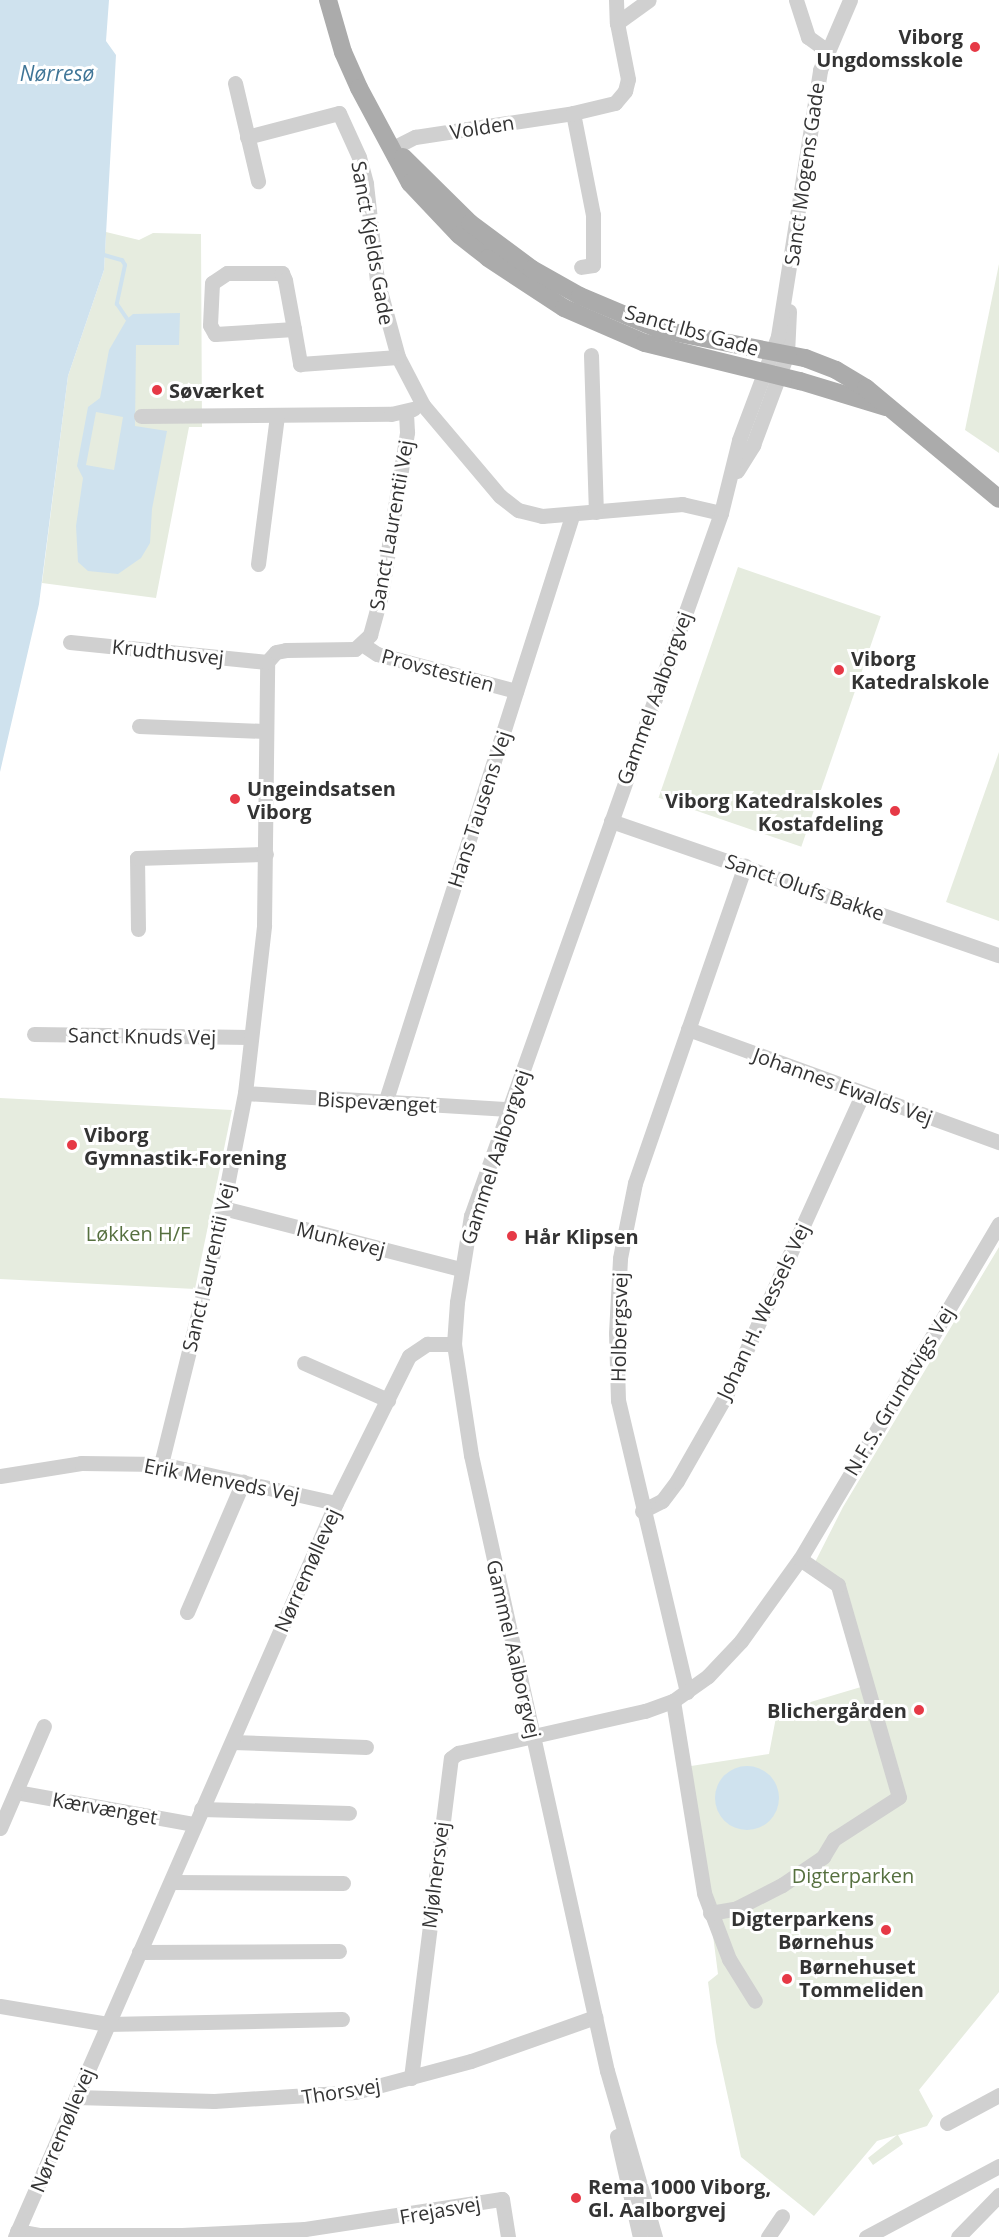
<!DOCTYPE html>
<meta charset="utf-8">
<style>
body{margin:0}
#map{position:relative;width:999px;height:2237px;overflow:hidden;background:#fff;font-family:"Open Sans",sans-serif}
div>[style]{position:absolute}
.green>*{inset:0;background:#e6ecdf;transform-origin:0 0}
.water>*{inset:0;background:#cfe2ee}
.round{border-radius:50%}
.stream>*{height:4px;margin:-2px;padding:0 2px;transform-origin:2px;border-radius:2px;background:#cfe2ee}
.minor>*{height:15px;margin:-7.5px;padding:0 7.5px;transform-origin:7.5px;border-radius:7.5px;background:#d0d0d0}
.major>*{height:18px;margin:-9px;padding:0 9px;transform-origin:9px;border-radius:9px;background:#ababab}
.dots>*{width:16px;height:16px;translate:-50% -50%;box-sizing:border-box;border:3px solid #fff;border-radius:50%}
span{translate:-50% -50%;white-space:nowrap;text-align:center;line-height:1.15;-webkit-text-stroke:6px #fff;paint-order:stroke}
.poi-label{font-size:20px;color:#333;font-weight:700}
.right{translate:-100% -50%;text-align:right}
.left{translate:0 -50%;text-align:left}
.street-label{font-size:20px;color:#333}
.park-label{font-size:20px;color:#56703f}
.water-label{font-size:21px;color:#3f7597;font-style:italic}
</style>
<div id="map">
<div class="green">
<div style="clip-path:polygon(106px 232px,139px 240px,153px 233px,201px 234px,202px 427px,189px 427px,156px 598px,42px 583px,68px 376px,104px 270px)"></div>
<div style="clip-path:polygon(999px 264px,999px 453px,965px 430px)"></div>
<div style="left:738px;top:567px;width:151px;height:244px;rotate:19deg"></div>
<div style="clip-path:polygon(999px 752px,999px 921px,946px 902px)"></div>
<div style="clip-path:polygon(0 1098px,232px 1110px,195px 1289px,0 1279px)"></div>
<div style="clip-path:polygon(999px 1247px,999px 1992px,919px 2090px,933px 2116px,927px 2126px,898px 2135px,903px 2144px,873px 2165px,868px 2158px,897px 2135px,877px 2141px,814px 2216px,741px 2157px,716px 2042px,708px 1982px,718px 1974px,691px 1766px,769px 1754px,777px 1712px,861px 1687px,835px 1591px,809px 1574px,843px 1507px)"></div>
</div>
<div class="water">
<div style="clip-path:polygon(0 0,109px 0,106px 41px,116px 55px,104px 270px,68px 376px,39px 604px,0 772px)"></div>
<div style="clip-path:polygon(evenodd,180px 313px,179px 345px,136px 345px,135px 426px,167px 431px,152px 509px,150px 543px,141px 558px,118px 574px,88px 571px,78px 562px,76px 526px,83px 478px,77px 466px,88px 407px,100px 398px,109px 350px,127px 319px,133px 314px,180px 313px,96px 412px,123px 417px,114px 470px,86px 465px,96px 412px)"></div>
<div class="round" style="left:715px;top:1766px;width:64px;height:64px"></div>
</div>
<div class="stream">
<div style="left:104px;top:255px;width:19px;rotate:16deg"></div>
<div style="left:122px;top:260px;width:6px;rotate:59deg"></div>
<div style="left:125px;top:265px;width:40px;rotate:102deg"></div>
<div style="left:117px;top:304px;width:18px;rotate:56deg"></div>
</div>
<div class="minor">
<div style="left:616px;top:0;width:23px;rotate:88deg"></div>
<div style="left:796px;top:0;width:39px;rotate:72deg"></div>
<div style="left:808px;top:37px;width:22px;rotate:36deg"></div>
<div style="left:235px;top:83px;width:101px;rotate:76.8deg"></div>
<div style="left:573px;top:113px;width:104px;rotate:78.9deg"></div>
<div style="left:593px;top:215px;width:50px;rotate:90deg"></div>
<div style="left:593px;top:265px;width:12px;rotate:171deg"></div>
<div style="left:247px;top:137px;width:95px;rotate:-14.6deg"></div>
<div style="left:339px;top:113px;width:48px;rotate:65.6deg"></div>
<div style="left:359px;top:157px;width:28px;rotate:75deg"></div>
<div style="left:366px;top:184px;width:97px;rotate:83.5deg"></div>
<div style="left:377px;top:280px;width:80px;rotate:74.7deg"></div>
<div style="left:398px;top:357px;width:54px;rotate:62.5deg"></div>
<div style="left:423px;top:405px;width:119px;rotate:49.8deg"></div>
<div style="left:500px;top:496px;width:23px;rotate:38deg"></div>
<div style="left:518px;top:510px;width:25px;rotate:14deg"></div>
<div style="left:542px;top:516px;width:141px;rotate:-4.9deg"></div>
<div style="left:682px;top:504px;width:40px;rotate:13deg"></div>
<div style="left:393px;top:148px;width:25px;rotate:-27deg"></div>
<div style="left:415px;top:137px;width:160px;rotate:-8.6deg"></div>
<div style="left:573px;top:113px;width:43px;rotate:-13.4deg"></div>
<div style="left:615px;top:103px;width:16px;rotate:-50deg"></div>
<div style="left:625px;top:91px;width:12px;rotate:-76deg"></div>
<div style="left:628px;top:79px;width:57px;rotate:-101.1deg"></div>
<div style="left:617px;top:23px;width:39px;rotate:-36deg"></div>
<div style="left:294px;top:329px;width:79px;rotate:176.4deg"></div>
<div style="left:215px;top:334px;width:10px;rotate:-119deg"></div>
<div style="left:210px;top:325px;width:42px;rotate:-87.3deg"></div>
<div style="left:212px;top:283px;width:18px;rotate:-34deg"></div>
<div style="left:227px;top:273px;width:55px"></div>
<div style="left:282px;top:273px;width:8px;rotate:67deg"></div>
<div style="left:285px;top:280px;width:50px;rotate:79.6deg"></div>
<div style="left:294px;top:329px;width:36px;rotate:80deg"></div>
<div style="left:300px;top:364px;width:98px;rotate:-4.1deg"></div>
<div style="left:591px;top:355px;width:157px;rotate:88.2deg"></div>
<div style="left:141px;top:416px;width:250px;rotate:-0.5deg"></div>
<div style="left:391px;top:414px;width:23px;rotate:-13deg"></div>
<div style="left:737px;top:471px;width:31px;rotate:-58deg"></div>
<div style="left:753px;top:445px;width:97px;rotate:-69.5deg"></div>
<div style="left:787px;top:354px;width:43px;rotate:-87.3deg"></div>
<div style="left:258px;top:564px;width:150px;rotate:-82.7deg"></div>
<div style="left:70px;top:642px;width:198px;rotate:5.8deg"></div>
<div style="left:362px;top:644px;width:18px;rotate:34deg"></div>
<div style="left:377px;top:654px;width:144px;rotate:14.9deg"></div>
<div style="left:139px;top:726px;width:126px;rotate:2.3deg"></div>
<div style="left:611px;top:821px;width:410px;rotate:19.1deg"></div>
<div style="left:138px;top:929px;width:71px;rotate:-90.8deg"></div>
<div style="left:137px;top:858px;width:129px;rotate:-1.8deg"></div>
<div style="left:688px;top:1029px;width:331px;rotate:20deg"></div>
<div style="left:34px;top:1034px;width:216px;rotate:0.8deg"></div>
<div style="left:245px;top:1093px;width:264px;rotate:3.5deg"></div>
<div style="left:385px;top:1103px;width:616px;rotate:-72.33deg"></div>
<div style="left:223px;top:1208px;width:245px;rotate:14.4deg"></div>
<div style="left:304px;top:1363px;width:92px;rotate:23.8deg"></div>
<div style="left:161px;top:1464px;width:234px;rotate:-76.1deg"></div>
<div style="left:217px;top:1237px;width:147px;rotate:-79deg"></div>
<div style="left:245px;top:1093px;width:169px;rotate:-83.5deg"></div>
<div style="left:264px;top:925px;width:263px;rotate:-89.3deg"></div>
<div style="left:267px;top:662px;width:13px;rotate:-48deg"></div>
<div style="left:276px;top:652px;width:10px;rotate:-11deg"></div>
<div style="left:286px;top:650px;width:69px;rotate:-0.8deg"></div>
<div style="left:355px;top:649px;width:21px;rotate:-43deg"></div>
<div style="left:370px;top:635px;width:41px;rotate:-74.6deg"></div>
<div style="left:381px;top:595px;width:165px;rotate:-80.9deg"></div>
<div style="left:407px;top:432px;width:20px;rotate:-93deg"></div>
<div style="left:0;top:1476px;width:82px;rotate:-9.1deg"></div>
<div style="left:81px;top:1463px;width:80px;rotate:0.7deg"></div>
<div style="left:161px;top:1464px;width:179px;rotate:12.6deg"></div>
<div style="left:642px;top:1511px;width:22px;rotate:-27deg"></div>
<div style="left:662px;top:1501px;width:25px;rotate:-53deg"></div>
<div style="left:677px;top:1481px;width:99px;rotate:-60.3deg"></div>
<div style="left:726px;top:1395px;width:329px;rotate:-65.6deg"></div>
<div style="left:187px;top:1612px;width:142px;rotate:-66.7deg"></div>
<div style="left:687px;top:1692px;width:300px;rotate:-103.3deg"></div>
<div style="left:618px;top:1400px;width:67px;rotate:-91.7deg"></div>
<div style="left:616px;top:1333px;width:75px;rotate:-86.9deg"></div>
<div style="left:620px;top:1258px;width:76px;rotate:-78.7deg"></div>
<div style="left:635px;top:1183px;width:336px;rotate:-70.9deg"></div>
<div style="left:673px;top:1701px;width:194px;rotate:80.8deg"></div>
<div style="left:704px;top:1893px;width:71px;rotate:69.3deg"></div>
<div style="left:729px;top:1959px;width:49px;rotate:58.2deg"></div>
<div style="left:232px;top:1742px;width:134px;rotate:2.1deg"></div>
<div style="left:16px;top:1792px;width:181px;rotate:10.2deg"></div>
<div style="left:201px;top:1809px;width:148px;rotate:1.5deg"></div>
<div style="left:0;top:1828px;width:111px;rotate:-66.7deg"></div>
<div style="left:171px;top:1882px;width:172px;rotate:0.3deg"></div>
<div style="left:710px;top:1913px;width:27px;rotate:-10deg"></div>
<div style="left:737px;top:1908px;width:51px;rotate:-27.1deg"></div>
<div style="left:782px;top:1885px;width:50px;rotate:-34.3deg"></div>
<div style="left:823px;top:1857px;width:21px;rotate:-59deg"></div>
<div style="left:834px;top:1839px;width:77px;rotate:-32.9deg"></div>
<div style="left:899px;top:1797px;width:221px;rotate:-106.1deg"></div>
<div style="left:838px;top:1585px;width:46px;rotate:-145.6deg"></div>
<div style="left:139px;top:1952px;width:200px;rotate:-0.3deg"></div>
<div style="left:0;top:2006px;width:109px;rotate:9.5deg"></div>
<div style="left:107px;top:2024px;width:235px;rotate:-1.2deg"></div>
<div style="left:411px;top:2078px;width:322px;rotate:-82.9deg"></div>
<div style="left:451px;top:1758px;width:9px;rotate:-36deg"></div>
<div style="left:458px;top:1753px;width:192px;rotate:-12.7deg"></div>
<div style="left:645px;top:1711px;width:30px;rotate:-20deg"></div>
<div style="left:673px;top:1701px;width:43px;rotate:-35.5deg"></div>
<div style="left:708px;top:1676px;width:48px;rotate:-46.7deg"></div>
<div style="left:741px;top:1641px;width:101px;rotate:-54.3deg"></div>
<div style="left:800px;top:1559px;width:390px;rotate:-59.3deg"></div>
<div style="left:76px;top:2097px;width:138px;rotate:1.7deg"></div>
<div style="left:214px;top:2101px;width:141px;rotate:-3.7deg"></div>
<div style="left:355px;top:2092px;width:120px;rotate:-15deg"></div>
<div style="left:471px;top:2061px;width:132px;rotate:-19.5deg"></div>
<div style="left:947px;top:2123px;width:59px;rotate:-28.3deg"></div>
<div style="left:617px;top:2136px;width:104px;rotate:77.2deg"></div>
<div style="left:17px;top:2231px;width:22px;rotate:10deg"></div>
<div style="left:39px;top:2235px;width:143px"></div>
<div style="left:182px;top:2235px;width:123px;rotate:-2.8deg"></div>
<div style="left:305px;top:2229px;width:199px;rotate:-8.7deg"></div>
<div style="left:502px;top:2199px;width:38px;rotate:81deg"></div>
<div style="left:15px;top:2237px;width:801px;rotate:-66.38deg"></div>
<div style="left:336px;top:1503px;width:164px;rotate:-63.6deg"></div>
<div style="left:409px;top:1356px;width:22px;rotate:-34deg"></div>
<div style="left:427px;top:1344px;width:27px"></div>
<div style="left:655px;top:2237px;width:173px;rotate:-106.1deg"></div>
<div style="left:607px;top:2071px;width:631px;rotate:-102.45deg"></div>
<div style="left:471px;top:1455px;width:112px;rotate:-98.7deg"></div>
<div style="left:454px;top:1344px;width:42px;rotate:-85.9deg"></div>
<div style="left:457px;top:1302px;width:87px;rotate:-80.8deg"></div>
<div style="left:471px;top:1216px;width:746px;rotate:-70.42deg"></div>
<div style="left:721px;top:513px;width:75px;rotate:-76.1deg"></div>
<div style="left:739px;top:440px;width:111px;rotate:-69.4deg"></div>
<div style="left:778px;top:336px;width:269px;rotate:-81deg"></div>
<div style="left:820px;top:70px;width:76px;rotate:-66.8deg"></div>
<div style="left:768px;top:2237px;width:25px;rotate:-56deg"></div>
<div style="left:866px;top:2237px;width:151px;rotate:-28.1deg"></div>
<div style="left:958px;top:2237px;width:59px;rotate:-45.7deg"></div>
</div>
<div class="major">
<div style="left:328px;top:0;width:54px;rotate:73.9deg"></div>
<div style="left:343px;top:52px;width:39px;rotate:66deg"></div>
<div style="left:359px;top:88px;width:108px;rotate:61.8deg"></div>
<div style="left:410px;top:183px;width:71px;rotate:46.7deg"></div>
<div style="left:459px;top:235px;width:37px;rotate:38deg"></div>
<div style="left:488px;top:258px;width:91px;rotate:33.3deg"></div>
<div style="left:564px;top:308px;width:88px;rotate:23.4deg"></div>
<div style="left:645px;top:343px;width:160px;rotate:13.8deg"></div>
<div style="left:800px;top:381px;width:90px;rotate:16.8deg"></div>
<div style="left:403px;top:157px;width:94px;rotate:44.6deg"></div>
<div style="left:470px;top:223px;width:77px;rotate:36.6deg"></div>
<div style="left:532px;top:269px;width:55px;rotate:29.4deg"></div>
<div style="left:580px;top:296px;width:85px;rotate:22.9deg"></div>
<div style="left:658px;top:329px;width:150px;rotate:11.2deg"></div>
<div style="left:805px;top:358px;width:33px;rotate:21deg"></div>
<div style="left:836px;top:370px;width:35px;rotate:31deg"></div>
<div style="left:866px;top:388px;width:173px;rotate:39.8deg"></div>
</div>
<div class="dots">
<div style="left:975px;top:47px;background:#e63946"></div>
<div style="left:157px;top:390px;background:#e63946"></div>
<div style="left:839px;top:670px;background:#e63946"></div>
<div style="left:235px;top:799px;background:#e63946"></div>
<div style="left:895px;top:811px;background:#e63946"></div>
<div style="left:72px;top:1145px;background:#e63946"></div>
<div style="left:512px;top:1236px;background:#e63946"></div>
<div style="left:919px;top:1710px;background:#e63946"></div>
<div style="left:886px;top:1930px;background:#e63946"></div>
<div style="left:787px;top:1979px;background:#e63946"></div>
<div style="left:576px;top:2198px;background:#e63946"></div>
</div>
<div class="poi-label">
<span class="right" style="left:963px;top:48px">Viborg<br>Ungdomsskole</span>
<span class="left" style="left:169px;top:390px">Søværket</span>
<span class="left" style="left:851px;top:670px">Viborg<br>Katedralskole</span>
<span class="left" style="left:247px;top:800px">Ungeindsatsen<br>Viborg</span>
<span class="right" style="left:883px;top:812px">Viborg Katedralskoles<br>Kostafdeling</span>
<span class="left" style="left:84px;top:1146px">Viborg<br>Gymnastik-Forening</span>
<span class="left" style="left:524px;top:1236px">Hår Klipsen</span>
<span class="right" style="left:907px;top:1710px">Blichergården</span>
<span class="right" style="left:874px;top:1930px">Digterparkens<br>Børnehus</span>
<span class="left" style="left:799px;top:1978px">Børnehuset<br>Tommeliden</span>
<span class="left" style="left:588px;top:2198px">Rema 1000 Viborg,<br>Gl. Aalborgvej</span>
</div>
<div class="street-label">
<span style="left:482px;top:127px;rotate:-9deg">Volden</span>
<span style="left:804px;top:174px;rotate:-82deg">Sanct Mogens Gade</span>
<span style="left:373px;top:243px;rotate:80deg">Sanct Kjelds Gade</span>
<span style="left:692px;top:330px;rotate:16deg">Sanct Ibs Gade</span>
<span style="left:391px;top:525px;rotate:-80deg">Sanct Laurentii Vej</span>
<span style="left:168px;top:652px;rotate:6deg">Krudthusvej</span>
<span style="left:438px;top:670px;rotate:15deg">Provstestien</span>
<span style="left:654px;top:698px;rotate:-70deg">Gammel Aalborgvej</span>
<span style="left:479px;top:809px;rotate:-72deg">Hans Tausens Vej</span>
<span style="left:805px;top:887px;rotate:19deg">Sanct Olufs Bakke</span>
<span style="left:142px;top:1036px;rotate:1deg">Sanct Knuds Vej</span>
<span style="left:843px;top:1086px;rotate:20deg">Johannes Ewalds Vej</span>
<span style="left:377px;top:1102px;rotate:3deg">Bispevænget</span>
<span style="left:495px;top:1157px;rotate:-72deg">Gammel Aalborgvej</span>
<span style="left:341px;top:1239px;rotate:14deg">Munkevej</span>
<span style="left:208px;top:1267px;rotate:-77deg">Sanct Laurentii Vej</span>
<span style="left:763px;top:1311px;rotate:-65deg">Johan H. Wessels Vej</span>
<span style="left:619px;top:1327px;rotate:-89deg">Holbergsvej</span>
<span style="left:899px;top:1391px;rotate:-59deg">N.F.S. Grundtvigs Vej</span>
<span style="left:222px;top:1480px;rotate:11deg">Erik Menveds Vej</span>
<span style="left:307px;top:1570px;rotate:-66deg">Nørremøllevej</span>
<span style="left:514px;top:1649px;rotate:77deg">Gammel Aalborgvej</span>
<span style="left:105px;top:1808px;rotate:10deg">Kærvænget</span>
<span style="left:435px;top:1875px;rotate:-83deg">Mjølnersvej</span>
<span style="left:341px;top:2091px;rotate:-9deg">Thorsvej</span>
<span style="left:62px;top:2130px;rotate:-67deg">Nørremøllevej</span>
<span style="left:440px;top:2210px;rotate:-10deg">Frejasvej</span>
</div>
<div class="park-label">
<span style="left:138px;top:1233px">Løkken H/F</span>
<span style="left:853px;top:1875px">Digterparken</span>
</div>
<div class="water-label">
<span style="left:57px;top:73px">Nørresø</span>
</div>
</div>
